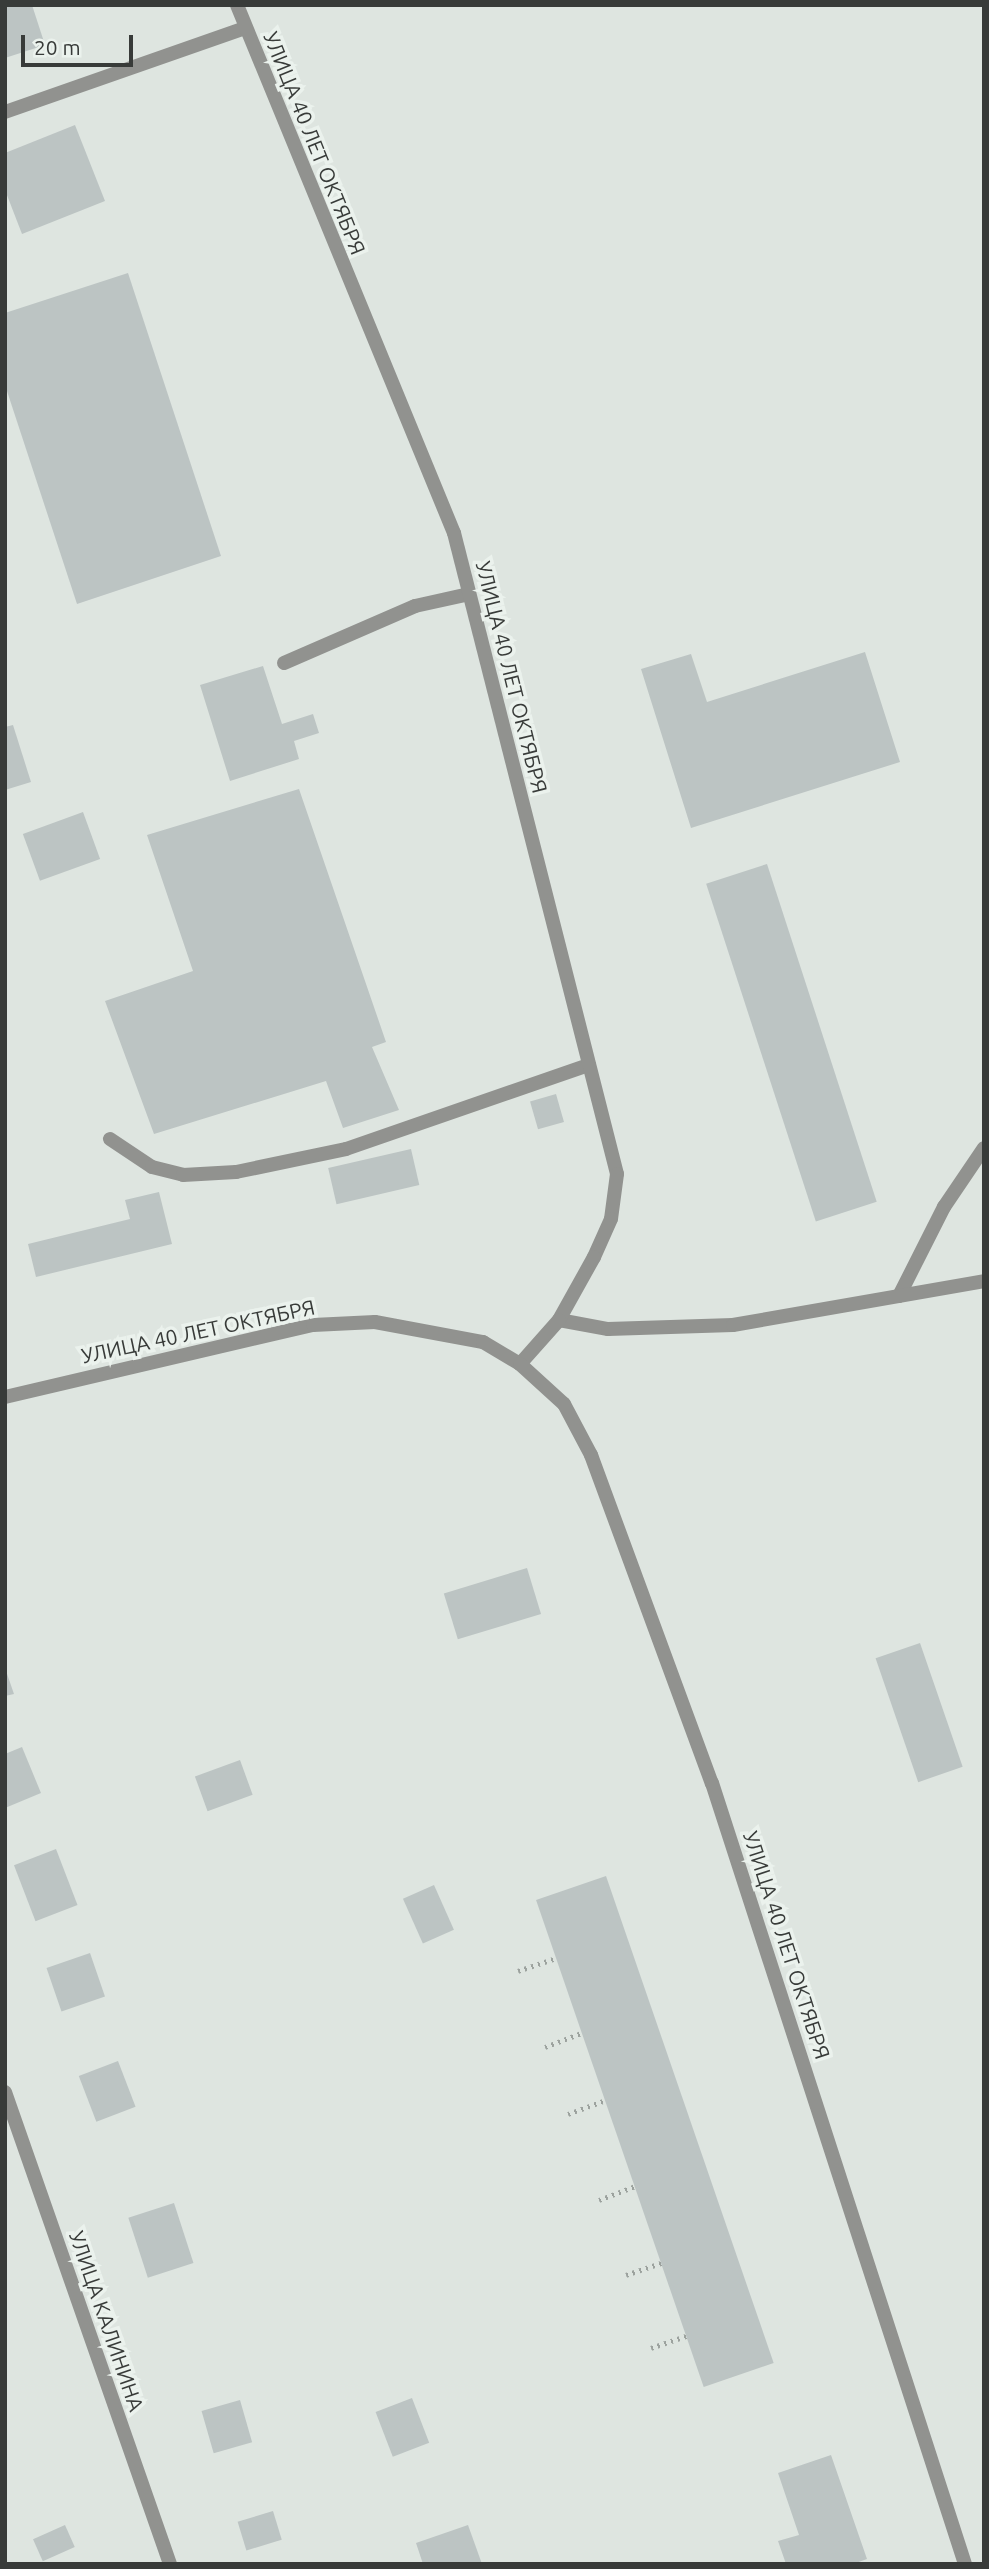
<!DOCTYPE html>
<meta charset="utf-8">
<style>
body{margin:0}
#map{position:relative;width:989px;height:2569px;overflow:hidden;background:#dee5e0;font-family:Ubuntu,sans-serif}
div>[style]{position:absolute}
.building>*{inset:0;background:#bcc4c3;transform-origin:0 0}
.path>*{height:4.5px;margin-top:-2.25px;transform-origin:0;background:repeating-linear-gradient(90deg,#9ca29e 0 2px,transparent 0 7px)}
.service>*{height:14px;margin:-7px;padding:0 7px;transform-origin:7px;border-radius:7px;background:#91928f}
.minor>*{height:14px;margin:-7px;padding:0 7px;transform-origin:7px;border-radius:7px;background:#91928f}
.tertiary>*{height:14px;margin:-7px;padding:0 7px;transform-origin:7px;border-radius:7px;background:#91928f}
span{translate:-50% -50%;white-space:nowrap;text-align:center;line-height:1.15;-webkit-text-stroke:7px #ebf2ed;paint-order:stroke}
.street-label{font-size:21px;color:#383b39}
.frame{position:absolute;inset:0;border:7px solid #383b39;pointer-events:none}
.scale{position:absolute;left:21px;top:35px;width:112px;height:32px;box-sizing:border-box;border:4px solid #383b39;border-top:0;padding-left:9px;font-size:21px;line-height:24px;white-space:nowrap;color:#383b39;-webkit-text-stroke:5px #ebf2ed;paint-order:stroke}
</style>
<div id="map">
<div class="building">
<div style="clip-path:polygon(5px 5px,32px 5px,45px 45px,5px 58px)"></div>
<div style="clip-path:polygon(75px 125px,105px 201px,22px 234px,5px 190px,5px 153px)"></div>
<div style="clip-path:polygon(128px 273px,221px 556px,77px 604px,5px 385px,5px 313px)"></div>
<div style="clip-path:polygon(865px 652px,900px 762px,691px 828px,641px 669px,691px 654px,707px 702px)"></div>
<div style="clip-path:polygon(263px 666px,282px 724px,313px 714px,319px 733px,294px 741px,299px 759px,230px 781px,200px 685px)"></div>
<div style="clip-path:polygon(13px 725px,31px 782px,5px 790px,5px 727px)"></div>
<div style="clip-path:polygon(299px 789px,386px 1042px,372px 1047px,399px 1110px,343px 1128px,326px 1081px,154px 1134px,105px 1001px,193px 971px,147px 835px)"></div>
<div style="left:83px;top:812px;width:50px;height:64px;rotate:70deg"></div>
<div style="left:767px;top:864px;width:355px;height:64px;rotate:72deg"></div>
<div style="left:556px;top:1094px;width:29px;height:27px;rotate:74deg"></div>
<div style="left:411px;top:1149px;width:37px;height:85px;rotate:77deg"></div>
<div style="clip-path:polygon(159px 1192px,172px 1244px,36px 1277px,28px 1244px,130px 1219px,125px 1200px)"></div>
<div style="left:527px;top:1568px;width:48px;height:87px;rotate:73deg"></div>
<div style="left:920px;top:1643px;width:131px;height:47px;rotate:71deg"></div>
<div style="clip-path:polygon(5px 1668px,14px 1694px,5px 1696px)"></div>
<div style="clip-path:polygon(22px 1747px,41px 1793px,5px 1808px,5px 1754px)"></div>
<div style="left:240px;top:1760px;width:37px;height:48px;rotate:70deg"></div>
<div style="left:56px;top:1849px;width:60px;height:45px;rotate:69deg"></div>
<div style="left:606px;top:1876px;width:515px;height:74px;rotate:71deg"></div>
<div style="left:434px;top:1885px;width:49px;height:34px;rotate:66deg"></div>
<div style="left:90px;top:1953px;width:46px;height:46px;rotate:71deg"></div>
<div style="left:118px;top:2061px;width:49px;height:42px;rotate:69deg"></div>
<div style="left:174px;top:2203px;width:63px;height:48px;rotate:72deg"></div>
<div style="left:412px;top:2398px;width:48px;height:39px;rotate:69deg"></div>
<div style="left:240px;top:2400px;width:44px;height:40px;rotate:74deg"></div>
<div style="clip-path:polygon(831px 2455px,867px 2559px,853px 2564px,786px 2564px,778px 2541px,799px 2535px,778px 2473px)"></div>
<div style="left:273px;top:2511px;width:30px;height:37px;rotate:73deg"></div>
<div style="left:65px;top:2525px;width:24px;height:35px;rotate:66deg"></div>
<div style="clip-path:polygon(468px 2525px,482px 2564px,423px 2564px,416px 2543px)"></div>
</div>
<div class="path">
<div style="left:518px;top:1971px;width:40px;rotate:-18.9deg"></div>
<div style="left:545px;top:2047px;width:40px;rotate:-21deg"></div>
<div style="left:568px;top:2114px;width:40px;rotate:-20.2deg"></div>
<div style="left:599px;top:2200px;width:40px;rotate:-21deg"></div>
<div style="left:626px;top:2275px;width:39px;rotate:-19deg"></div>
<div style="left:651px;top:2348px;width:39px;rotate:-19deg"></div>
</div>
<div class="service">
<div style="left:5px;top:112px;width:254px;rotate:-19.3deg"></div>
<div style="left:284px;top:663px;width:143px;rotate:-23.5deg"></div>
<div style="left:415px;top:606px;width:55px;rotate:-12.5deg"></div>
<div style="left:110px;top:1139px;width:50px;rotate:33.7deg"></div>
<div style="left:152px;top:1167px;width:32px;rotate:14deg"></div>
<div style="left:183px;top:1175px;width:53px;rotate:-3.2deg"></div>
<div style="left:236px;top:1172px;width:112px;rotate:-11.8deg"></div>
<div style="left:346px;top:1149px;width:257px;rotate:-19.1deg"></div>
<div style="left:899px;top:1296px;width:100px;rotate:-63.2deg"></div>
<div style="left:944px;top:1207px;width:71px;rotate:-55.9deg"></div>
<div style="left:559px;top:1320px;width:50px;rotate:10.4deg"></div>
<div style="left:608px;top:1329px;width:125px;rotate:-1.8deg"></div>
<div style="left:733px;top:1325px;width:255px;rotate:-9.9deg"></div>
</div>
<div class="minor">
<div style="left:237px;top:5px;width:571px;rotate:67.66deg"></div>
<div style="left:454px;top:533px;width:661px;rotate:75.73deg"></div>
<div style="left:617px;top:1174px;width:45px;rotate:97.6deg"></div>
<div style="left:611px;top:1219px;width:42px;rotate:114.1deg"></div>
<div style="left:594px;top:1257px;width:72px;rotate:119.1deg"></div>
<div style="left:559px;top:1320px;width:59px;rotate:131.6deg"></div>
<div style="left:5px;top:2092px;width:500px;rotate:70.73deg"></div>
</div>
<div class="tertiary">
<div style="left:5px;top:1397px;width:316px;rotate:-13.2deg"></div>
<div style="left:313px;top:1325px;width:62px;rotate:-2.8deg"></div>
<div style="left:375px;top:1322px;width:110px;rotate:10.5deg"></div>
<div style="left:483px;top:1342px;width:43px;rotate:30.7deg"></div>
<div style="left:520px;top:1364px;width:59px;rotate:42.3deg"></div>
<div style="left:564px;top:1404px;width:58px;rotate:62.1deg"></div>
<div style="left:591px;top:1455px;width:350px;rotate:69.8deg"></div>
<div style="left:712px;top:1783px;width:821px;rotate:72.05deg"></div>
</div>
<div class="street-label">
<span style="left:315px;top:143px;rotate:68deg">УЛИЦА 40 ЛЕТ ОКТЯБРЯ</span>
<span style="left:512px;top:677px;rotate:76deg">УЛИЦА 40 ЛЕТ ОКТЯБРЯ</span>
<span style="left:198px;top:1331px;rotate:-12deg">УЛИЦА 40 ЛЕТ ОКТЯБРЯ</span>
<span style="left:787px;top:1945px;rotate:72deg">УЛИЦА 40 ЛЕТ ОКТЯБРЯ</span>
<span style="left:107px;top:2321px;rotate:71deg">УЛИЦА КАЛИНИНА</span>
</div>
<div class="frame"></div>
<div class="scale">20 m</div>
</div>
